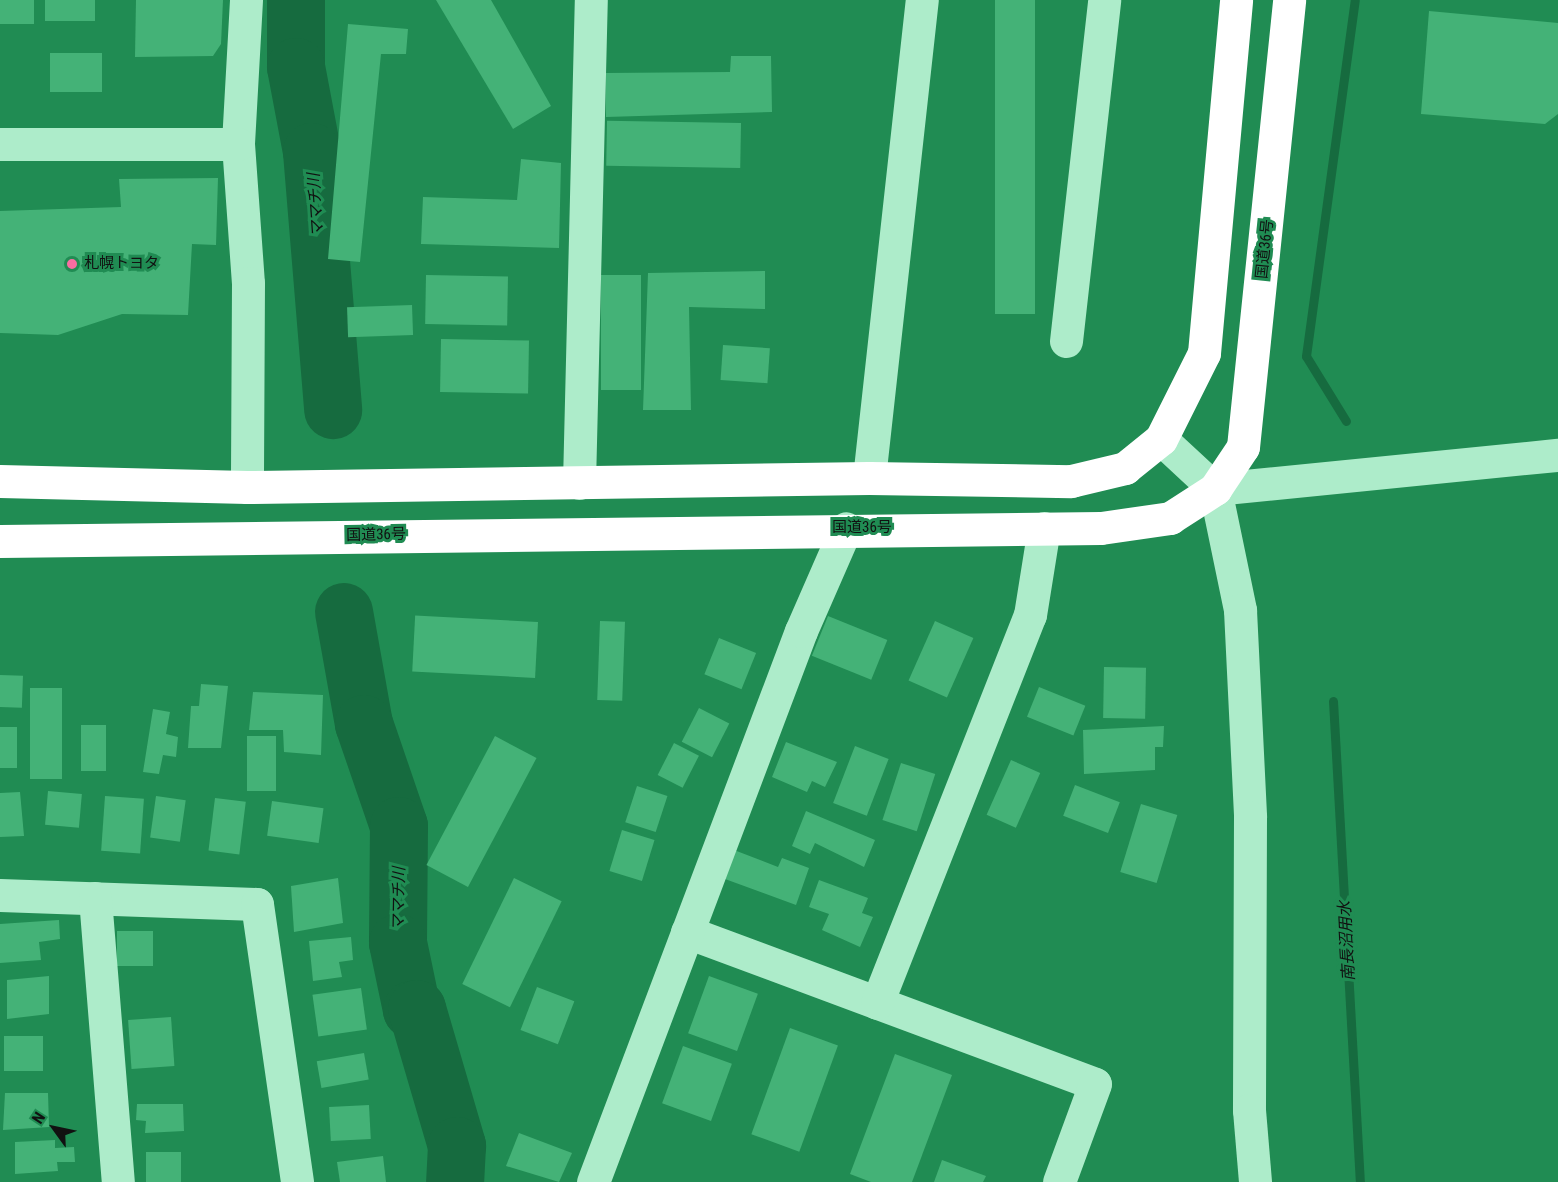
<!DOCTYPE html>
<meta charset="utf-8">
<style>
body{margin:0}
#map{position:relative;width:1558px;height:1182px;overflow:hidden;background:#208c53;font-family:"Roboto Condensed","Noto Sans JP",sans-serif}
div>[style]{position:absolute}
.stream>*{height:9px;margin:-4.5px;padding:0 4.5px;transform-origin:4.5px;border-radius:4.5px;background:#166b3f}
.river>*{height:58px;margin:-29px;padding:0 29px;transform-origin:29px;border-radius:29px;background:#166b3f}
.building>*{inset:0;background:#44b277;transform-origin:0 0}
.minor>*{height:33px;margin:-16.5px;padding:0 16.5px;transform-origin:16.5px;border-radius:16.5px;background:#adecca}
.highway>*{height:33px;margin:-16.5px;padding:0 16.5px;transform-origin:16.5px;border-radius:16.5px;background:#fff}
.dots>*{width:16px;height:16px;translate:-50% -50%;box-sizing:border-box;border:3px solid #208c53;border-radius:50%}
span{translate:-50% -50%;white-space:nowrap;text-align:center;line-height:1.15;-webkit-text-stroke:6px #208c53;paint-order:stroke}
.street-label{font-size:15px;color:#111}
.poi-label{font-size:15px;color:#111}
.left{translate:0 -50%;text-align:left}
.water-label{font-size:16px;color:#111;font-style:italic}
.north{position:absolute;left:24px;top:1098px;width:60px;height:60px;-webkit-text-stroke:4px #208c53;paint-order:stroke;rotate:303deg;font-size:16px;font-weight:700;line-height:24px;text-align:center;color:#111}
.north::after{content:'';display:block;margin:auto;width:21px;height:27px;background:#111;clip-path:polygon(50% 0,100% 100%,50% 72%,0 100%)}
</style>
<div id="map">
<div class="stream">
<div style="left:1346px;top:421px;width:76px;rotate:-121.6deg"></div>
<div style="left:1306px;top:356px;width:359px;rotate:-82.2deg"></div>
<div style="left:1333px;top:701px;width:482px;rotate:86.8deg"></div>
</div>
<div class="river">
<div style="left:296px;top:0;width:67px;rotate:90deg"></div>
<div style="left:296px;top:67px;width:86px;rotate:79.3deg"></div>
<div style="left:312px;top:152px;width:259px;rotate:85.3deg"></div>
<div style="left:344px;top:612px;width:114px;rotate:79.9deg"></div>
<div style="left:364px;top:724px;width:108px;rotate:71.1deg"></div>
<div style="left:399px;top:826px;width:117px;rotate:90.5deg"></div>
<div style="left:398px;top:943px;width:68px;rotate:78.2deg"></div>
<div style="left:412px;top:1010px;width:5px;rotate:-11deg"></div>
<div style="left:417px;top:1009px;width:143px;rotate:73.7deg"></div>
<div style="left:457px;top:1146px;width:36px;rotate:93deg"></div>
</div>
<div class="building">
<div style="left:0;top:0;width:34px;height:24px"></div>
<div style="left:45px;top:0;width:50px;height:21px"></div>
<div style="clip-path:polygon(136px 0,223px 0,221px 44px,213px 56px,135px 57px)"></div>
<div style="clip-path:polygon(436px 0,491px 0,551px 106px,513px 129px)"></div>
<div style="left:995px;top:0;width:40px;height:314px"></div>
<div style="clip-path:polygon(1429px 11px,1558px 23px,1558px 114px,1545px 124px,1421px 114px)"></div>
<div style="clip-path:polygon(348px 24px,408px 29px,406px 54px,381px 54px,360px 262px,328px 259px)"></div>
<div style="left:50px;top:53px;width:52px;height:39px"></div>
<div style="clip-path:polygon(731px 56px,771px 56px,772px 112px,606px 117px,606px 73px,730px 72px)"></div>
<div style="left:741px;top:123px;width:45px;height:134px;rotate:91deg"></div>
<div style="clip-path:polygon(521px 159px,561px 163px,559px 248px,421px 244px,423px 197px,517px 200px)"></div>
<div style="clip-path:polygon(218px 178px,216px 245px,192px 244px,188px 315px,122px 314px,58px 335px,0 333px,0 211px,121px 207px,119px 179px)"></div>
<div style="clip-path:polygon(765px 271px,765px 309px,689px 307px,691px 410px,643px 410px,648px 273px)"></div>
<div style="left:426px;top:275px;width:82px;height:49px;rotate:1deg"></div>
<div style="left:601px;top:275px;width:40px;height:115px"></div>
<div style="left:412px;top:305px;width:30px;height:65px;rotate:88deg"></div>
<div style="left:441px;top:339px;width:88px;height:53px;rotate:1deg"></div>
<div style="left:723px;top:345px;width:47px;height:35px;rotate:4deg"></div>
<div style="left:828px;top:616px;width:64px;height:43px;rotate:22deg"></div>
<div style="left:600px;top:621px;width:25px;height:79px;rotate:2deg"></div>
<div style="left:935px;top:621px;width:42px;height:65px;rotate:24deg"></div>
<div style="left:538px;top:622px;width:56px;height:123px;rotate:93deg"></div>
<div style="left:719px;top:638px;width:40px;height:39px;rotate:22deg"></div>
<div style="left:1104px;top:667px;width:42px;height:51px;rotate:1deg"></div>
<div style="left:0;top:675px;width:23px;height:32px;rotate:2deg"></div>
<div style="clip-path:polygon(201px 684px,228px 686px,221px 748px,188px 748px,191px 706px,199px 706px)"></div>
<div style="left:1039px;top:687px;width:50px;height:32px;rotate:22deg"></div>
<div style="left:30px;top:688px;width:32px;height:91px"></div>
<div style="clip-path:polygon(253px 692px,323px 695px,321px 755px,284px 752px,283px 730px,249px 730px)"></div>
<div style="left:699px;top:708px;width:34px;height:38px;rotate:27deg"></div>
<div style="clip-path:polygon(153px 709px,170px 712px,166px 734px,178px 737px,176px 757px,163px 755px,159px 774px,143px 772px)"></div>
<div style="left:81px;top:725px;width:25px;height:46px"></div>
<div style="clip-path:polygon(1164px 726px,1163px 747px,1155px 747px,1155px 770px,1084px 774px,1083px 730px)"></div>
<div style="left:0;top:727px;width:17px;height:41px"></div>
<div style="left:247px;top:736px;width:29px;height:55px"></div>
<div style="left:495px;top:736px;width:47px;height:146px;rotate:28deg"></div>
<div style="clip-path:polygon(786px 742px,837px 762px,825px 787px,812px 781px,807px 792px,772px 777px)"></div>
<div style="left:674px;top:743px;width:28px;height:36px;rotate:27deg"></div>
<div style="left:855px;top:746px;width:36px;height:61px;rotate:21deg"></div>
<div style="left:1011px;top:760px;width:32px;height:60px;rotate:24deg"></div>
<div style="left:901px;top:763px;width:36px;height:60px;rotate:18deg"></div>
<div style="left:1075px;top:785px;width:48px;height:33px;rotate:21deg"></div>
<div style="left:637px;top:786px;width:32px;height:38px;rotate:18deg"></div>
<div style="left:48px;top:791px;width:34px;height:34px;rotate:5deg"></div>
<div style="clip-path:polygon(20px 792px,24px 836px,0 837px,0 793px)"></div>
<div style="left:105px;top:796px;width:39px;height:55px;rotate:4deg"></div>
<div style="left:156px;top:796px;width:30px;height:42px;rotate:8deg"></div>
<div style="left:215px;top:798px;width:31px;height:53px;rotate:7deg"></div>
<div style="left:272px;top:801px;width:52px;height:35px;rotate:8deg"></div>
<div style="left:1141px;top:804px;width:38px;height:71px;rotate:17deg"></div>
<div style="clip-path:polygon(806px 811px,875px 840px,864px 867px,815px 843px,810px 854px,792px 846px)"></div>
<div style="left:622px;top:830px;width:34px;height:43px;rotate:17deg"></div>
<div style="clip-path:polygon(734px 850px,778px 867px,782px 858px,809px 868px,796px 905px,725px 879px)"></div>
<div style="clip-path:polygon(338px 878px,343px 923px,294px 932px,291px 886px)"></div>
<div style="left:514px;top:878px;width:53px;height:118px;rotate:26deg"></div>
<div style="clip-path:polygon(819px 880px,868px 898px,862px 913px,873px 917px,860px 947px,822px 930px,829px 914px,809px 907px)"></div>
<div style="clip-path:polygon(59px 920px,60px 939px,39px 942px,41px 960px,0 963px,0 924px)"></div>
<div style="left:153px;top:931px;width:35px;height:36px;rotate:90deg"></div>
<div style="clip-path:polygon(351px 937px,353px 960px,339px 962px,342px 977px,313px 981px,309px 941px)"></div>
<div style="clip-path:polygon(49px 976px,49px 1014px,7px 1019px,7px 980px)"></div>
<div style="left:709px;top:976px;width:52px;height:61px;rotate:20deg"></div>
<div style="left:537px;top:987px;width:40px;height:46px;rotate:21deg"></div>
<div style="left:361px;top:988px;width:42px;height:49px;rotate:82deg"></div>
<div style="left:171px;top:1017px;width:49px;height:43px;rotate:86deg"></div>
<div style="left:790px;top:1028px;width:51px;height:113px;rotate:20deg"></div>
<div style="left:43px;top:1036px;width:35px;height:39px;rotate:90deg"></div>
<div style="left:683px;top:1046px;width:52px;height:61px;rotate:20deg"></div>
<div style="left:364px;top:1053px;width:27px;height:48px;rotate:80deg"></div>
<div style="clip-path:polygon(895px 1054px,952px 1075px,912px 1182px,871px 1182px,850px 1174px)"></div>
<div style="clip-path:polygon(5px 1093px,48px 1093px,49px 1127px,3px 1130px)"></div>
<div style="clip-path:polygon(137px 1104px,183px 1104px,184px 1131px,145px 1133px,146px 1121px,136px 1120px)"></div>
<div style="left:369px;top:1105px;width:34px;height:40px;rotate:87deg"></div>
<div style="clip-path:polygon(519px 1133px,572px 1153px,559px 1182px,506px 1166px)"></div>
<div style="clip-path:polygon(55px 1140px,55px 1148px,74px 1147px,75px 1162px,57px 1162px,58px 1171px,15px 1174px,15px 1142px)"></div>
<div style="left:146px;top:1152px;width:35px;height:30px"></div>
<div style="clip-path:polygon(383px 1156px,386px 1182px,340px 1182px,337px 1162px)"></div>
<div style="clip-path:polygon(942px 1160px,986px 1176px,983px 1182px,934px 1182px)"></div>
</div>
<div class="minor">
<div style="left:246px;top:0;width:144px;rotate:93.2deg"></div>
<div style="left:238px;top:144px;width:139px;rotate:85.9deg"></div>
<div style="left:248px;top:283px;width:204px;rotate:90.3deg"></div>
<div style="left:0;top:144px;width:238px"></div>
<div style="left:1066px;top:341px;width:343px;rotate:-83.6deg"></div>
<div style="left:1161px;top:439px;width:74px;rotate:42.8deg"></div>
<div style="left:1215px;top:489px;width:124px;rotate:78.3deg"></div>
<div style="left:1240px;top:610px;width:207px;rotate:87.2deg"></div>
<div style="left:1250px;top:817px;width:293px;rotate:90.2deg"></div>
<div style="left:1249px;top:1110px;width:72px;rotate:85.2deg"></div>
<div style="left:869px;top:478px;width:481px;rotate:-83.7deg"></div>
<div style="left:579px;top:483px;width:483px;rotate:-88.6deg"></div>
<div style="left:1215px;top:489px;width:345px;rotate:-5.7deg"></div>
<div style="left:0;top:895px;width:257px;rotate:2deg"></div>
<div style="left:257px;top:904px;width:281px;rotate:81.8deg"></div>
<div style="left:95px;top:898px;width:285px;rotate:85.4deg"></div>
<div style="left:687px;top:932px;width:435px;rotate:20.4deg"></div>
<div style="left:1095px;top:1084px;width:104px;rotate:110.2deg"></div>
<div style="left:877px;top:1003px;width:417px;rotate:-68.5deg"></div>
<div style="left:1030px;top:615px;width:88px;rotate:-80.9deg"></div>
<div style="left:593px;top:1182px;width:589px;rotate:-69.32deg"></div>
<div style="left:801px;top:631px;width:112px;rotate:-66.4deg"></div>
</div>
<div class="highway">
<div style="left:0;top:481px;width:247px;rotate:1.4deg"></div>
<div style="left:247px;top:487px;width:622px;rotate:-0.83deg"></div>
<div style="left:869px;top:478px;width:202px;rotate:0.9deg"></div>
<div style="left:1071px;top:481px;width:56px;rotate:-13.5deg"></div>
<div style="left:1125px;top:468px;width:46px;rotate:-38.9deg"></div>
<div style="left:1161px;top:439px;width:96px;rotate:-63.4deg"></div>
<div style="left:1204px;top:353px;width:354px;rotate:-84.8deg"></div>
<div style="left:0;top:541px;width:1101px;rotate:-0.68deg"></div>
<div style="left:1101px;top:528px;width:70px;rotate:-8.2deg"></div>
<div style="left:1170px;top:518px;width:54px;rotate:-32.8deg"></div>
<div style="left:1215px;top:489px;width:50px;rotate:-56.3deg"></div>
<div style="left:1243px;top:447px;width:449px;rotate:-84.1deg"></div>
</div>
<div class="dots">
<div style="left:72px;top:264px;background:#f96da2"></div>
</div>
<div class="street-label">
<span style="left:1265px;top:249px;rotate:-84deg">国道36号</span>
<span style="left:862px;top:528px">国道36号</span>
<span style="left:376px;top:535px;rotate:-1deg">国道36号</span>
</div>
<div class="poi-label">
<span class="left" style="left:84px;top:264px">札幌トヨタ</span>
</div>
<div class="water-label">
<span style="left:316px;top:205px;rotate:-94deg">ママチ川</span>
<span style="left:399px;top:899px;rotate:-89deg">ママチ川</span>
<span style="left:1347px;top:941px;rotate:-93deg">南長沼用水</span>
</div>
<div class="north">N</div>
</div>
